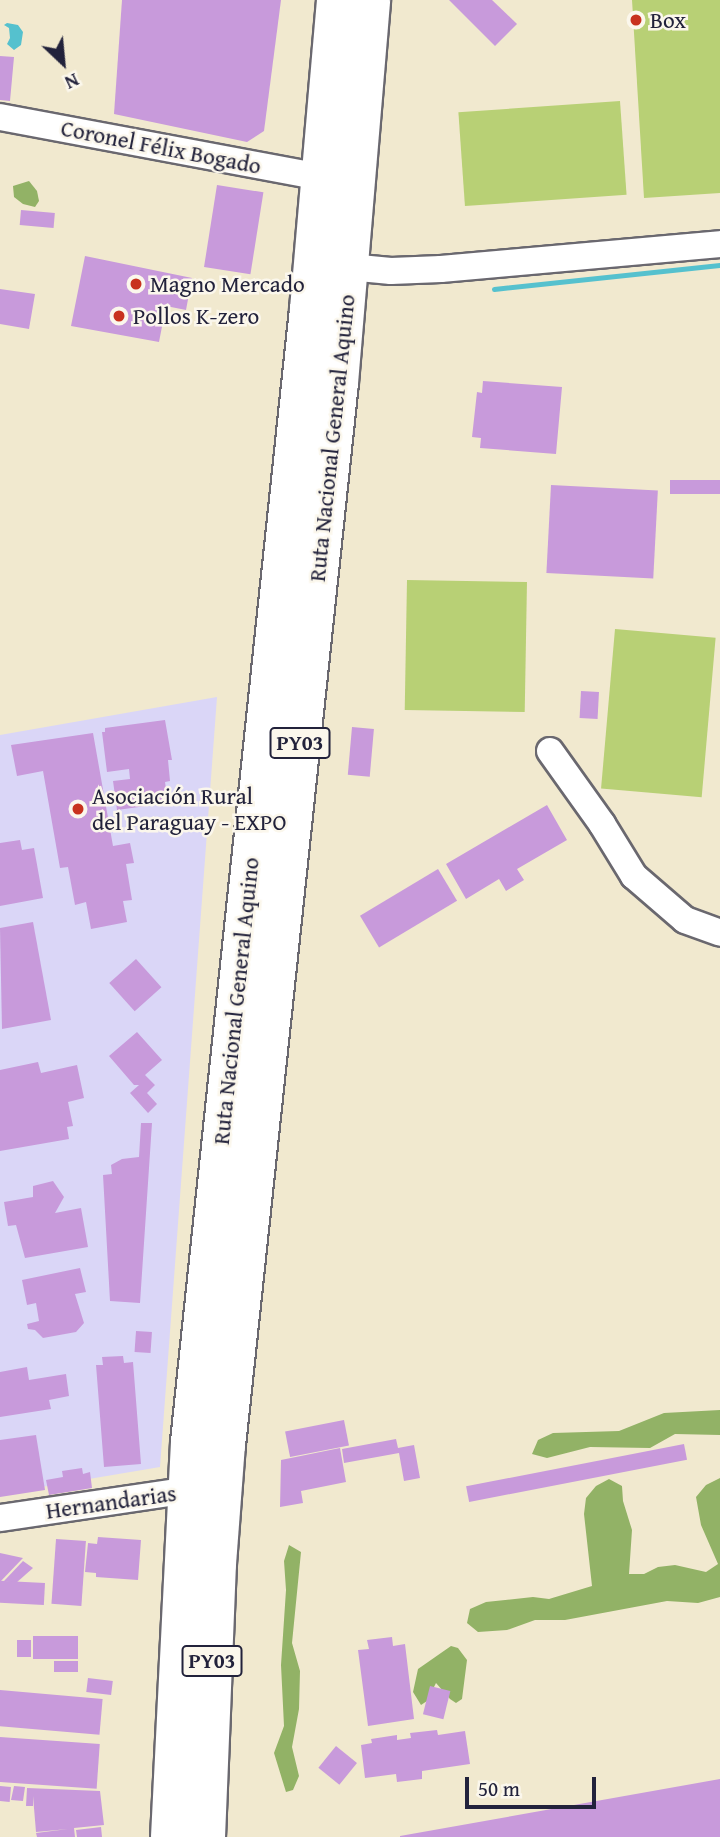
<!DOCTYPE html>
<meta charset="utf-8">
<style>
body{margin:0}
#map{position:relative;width:720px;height:1837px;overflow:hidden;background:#f1e9cf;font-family:"Gentium Book Plus",serif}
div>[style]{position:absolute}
.built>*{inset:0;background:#dad6f7}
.green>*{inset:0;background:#b8d075;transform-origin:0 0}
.forest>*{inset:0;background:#92b266}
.water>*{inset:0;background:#55c1ce}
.stream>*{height:5px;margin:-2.5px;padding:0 2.5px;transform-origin:2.5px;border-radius:2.5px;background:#55c1ce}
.building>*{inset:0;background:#c89adb;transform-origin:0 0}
.roads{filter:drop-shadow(2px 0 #6a686f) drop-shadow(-2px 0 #6a686f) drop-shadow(0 2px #6a686f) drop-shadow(0 -2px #6a686f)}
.minor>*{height:26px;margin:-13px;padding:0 13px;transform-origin:13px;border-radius:13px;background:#fff}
.highway>*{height:38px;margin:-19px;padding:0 19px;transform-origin:19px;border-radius:19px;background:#fff}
.dots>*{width:19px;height:19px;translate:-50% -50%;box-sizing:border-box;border:4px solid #fbf7ec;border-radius:50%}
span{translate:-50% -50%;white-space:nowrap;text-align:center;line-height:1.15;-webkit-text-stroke:5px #fbf7ec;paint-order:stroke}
.shield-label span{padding:2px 5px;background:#fbf7ec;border:2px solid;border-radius:5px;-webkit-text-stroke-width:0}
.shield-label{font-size:21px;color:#22223b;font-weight:700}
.poi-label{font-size:23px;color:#22223b}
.left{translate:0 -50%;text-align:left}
.street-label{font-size:23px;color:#22223b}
.north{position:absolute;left:28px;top:28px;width:70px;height:70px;-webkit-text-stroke:5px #fbf7ec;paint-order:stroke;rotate:154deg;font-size:19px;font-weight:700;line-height:28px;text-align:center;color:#22223b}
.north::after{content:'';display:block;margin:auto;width:24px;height:32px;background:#22223b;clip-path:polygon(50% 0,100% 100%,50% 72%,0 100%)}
.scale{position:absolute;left:465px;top:1777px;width:131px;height:32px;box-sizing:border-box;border:4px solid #22223b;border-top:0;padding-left:9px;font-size:21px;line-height:24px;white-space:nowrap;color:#22223b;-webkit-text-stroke:5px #fbf7ec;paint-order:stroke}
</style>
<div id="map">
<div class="built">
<div style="clip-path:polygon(217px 697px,160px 1467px,0 1494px,0 735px)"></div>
</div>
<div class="green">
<div style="clip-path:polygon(632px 0,720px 0,720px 193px,644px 198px)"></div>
<div style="left:620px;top:101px;width:94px;height:162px;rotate:86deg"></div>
<div style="left:407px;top:580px;width:120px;height:130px;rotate:1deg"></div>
<div style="left:615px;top:629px;width:101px;height:160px;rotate:5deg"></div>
</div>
<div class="forest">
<div style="clip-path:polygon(29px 181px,37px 191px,39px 201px,35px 207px,23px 204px,14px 197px,13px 186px)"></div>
<div style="clip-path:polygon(720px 1410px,720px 1435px,675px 1434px,650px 1448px,590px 1447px,547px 1458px,532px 1454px,538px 1440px,553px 1433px,619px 1431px,664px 1413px)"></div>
<div style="clip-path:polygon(720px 1478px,720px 1597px,698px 1603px,667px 1601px,565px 1620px,535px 1620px,507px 1630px,478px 1632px,467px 1623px,470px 1609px,486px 1602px,533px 1597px,549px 1599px,592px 1586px,584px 1514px,586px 1498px,596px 1486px,609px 1479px,622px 1486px,623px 1501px,632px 1530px,629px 1574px,644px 1574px,658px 1567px,675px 1565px,706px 1572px,718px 1564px,701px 1525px,696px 1497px,706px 1485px)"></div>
<div style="clip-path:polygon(289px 1545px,301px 1552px,292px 1643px,300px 1671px,299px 1709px,292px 1747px,299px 1776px,293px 1790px,286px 1792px,274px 1753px,284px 1726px,281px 1665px,286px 1590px,284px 1561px)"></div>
<div style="clip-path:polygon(451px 1646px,458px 1648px,467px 1660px,462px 1699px,456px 1703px,450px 1699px,436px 1683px,427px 1701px,421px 1705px,413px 1692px,418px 1669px)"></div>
</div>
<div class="water">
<div style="clip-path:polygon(7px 23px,18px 25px,23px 32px,21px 45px,14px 50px,7px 44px,10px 38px,9px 28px,4px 25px)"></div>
</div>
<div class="stream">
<div style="left:494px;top:289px;width:227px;rotate:-6.1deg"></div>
</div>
<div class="building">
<div style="clip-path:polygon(122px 0,281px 0,264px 131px,247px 142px,114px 114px)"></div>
<div style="clip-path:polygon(449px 0,492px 0,517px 24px,495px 46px)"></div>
<div style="clip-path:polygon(0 56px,14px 57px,10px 101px,0 100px)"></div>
<div style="left:217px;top:185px;width:47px;height:83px;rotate:9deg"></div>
<div style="left:21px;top:210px;width:34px;height:15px;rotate:5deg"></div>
<div style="clip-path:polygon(85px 256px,192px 278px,186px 310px,166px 306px,159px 342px,71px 326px)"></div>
<div style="clip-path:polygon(0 289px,35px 294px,29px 329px,0 324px)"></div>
<div style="clip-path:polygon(483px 381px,562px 387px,556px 454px,480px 448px,481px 438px,472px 437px,477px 392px,482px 393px)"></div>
<div style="left:720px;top:480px;width:14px;height:50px;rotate:90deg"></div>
<div style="left:551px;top:485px;width:107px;height:88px;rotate:3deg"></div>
<div style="left:581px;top:691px;width:18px;height:27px;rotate:3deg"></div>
<div style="clip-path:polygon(165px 720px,172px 760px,168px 760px,170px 781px,165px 782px,168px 803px,117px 810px,113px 781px,130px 779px,129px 769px,107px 772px,102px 732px,105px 732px,105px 728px)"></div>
<div style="left:352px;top:727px;width:22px;height:48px;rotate:5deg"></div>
<div style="clip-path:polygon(93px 733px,113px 846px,130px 843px,134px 863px,126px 864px,132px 900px,123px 901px,127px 922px,91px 929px,86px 902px,75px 905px,68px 867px,60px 868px,43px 771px,17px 776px,11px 745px)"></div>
<div style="clip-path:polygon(547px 805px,567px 840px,517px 869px,524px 880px,506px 891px,499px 879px,466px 899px,446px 864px)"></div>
<div style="clip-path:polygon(20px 840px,22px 850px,34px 848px,43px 898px,0 906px,0 843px)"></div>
<div style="left:438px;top:869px;width:37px;height:91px;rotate:59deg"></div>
<div style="clip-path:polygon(33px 922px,51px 1020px,2px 1029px,0 928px)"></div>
<div style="left:136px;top:959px;width:38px;height:36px;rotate:48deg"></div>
<div style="clip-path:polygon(137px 1032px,162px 1060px,145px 1075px,155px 1085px,147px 1093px,157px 1104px,148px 1113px,130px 1093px,139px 1085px,134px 1085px,109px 1056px)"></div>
<div style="clip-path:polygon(38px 1062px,41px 1073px,77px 1065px,84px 1098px,68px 1102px,73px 1126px,67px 1127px,69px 1139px,0 1151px,0 1070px)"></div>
<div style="clip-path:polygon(141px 1123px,152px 1123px,140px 1303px,110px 1301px,103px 1175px,112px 1174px,111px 1165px,122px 1159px,139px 1157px)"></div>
<div style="clip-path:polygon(53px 1181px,64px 1197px,55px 1213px,81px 1208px,88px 1247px,25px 1258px,16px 1225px,8px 1226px,4px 1202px,33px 1197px,33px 1186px)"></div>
<div style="clip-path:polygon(80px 1268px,86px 1292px,75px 1294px,84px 1323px,76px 1332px,43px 1338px,35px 1330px,28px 1329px,27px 1324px,39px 1321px,36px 1303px,27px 1305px,22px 1280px)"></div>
<div style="left:136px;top:1331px;width:16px;height:21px;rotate:4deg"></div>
<div style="clip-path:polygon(123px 1356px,124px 1363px,133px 1362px,141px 1464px,104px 1467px,96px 1365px,103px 1365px,102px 1357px)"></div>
<div style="clip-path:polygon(27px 1367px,29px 1380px,66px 1374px,69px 1396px,49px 1400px,51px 1409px,0 1417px,0 1372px)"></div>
<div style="left:344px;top:1420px;width:26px;height:60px;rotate:79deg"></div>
<div style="clip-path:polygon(36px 1435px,45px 1490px,0 1497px,0 1440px)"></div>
<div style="clip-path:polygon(396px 1439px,398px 1448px,414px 1445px,420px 1478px,404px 1481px,399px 1453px,344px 1463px,342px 1449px)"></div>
<div style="left:684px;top:1444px;width:16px;height:222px;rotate:79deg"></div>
<div style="clip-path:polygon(340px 1448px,346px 1482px,301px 1491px,303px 1503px,280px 1507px,281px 1460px)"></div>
<div style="clip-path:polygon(82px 1468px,83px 1474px,90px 1472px,92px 1488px,49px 1495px,46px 1480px,63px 1477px,62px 1471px)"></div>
<div style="clip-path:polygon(98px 1537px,141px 1540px,138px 1580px,96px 1577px,96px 1573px,85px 1572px,88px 1543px,97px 1544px)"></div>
<div style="left:56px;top:1539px;width:30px;height:65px;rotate:4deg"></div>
<div style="clip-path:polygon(0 1553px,23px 1558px,0 1582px)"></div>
<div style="clip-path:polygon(23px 1561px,33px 1568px,16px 1583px,4px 1581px)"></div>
<div style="left:45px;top:1583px;width:22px;height:45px;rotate:93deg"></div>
<div style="left:78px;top:1636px;width:23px;height:45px;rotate:90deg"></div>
<div style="clip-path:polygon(392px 1637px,393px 1646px,405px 1644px,414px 1719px,368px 1726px,358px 1650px,369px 1649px,367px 1640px)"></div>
<div style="left:31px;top:1640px;width:17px;height:14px;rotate:90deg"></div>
<div style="left:54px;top:1661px;width:24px;height:11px"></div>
<div style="left:88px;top:1678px;width:25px;height:14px;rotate:7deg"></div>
<div style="left:430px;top:1686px;width:21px;height:29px;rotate:14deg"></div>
<div style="left:0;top:1690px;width:103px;height:36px;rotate:5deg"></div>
<div style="clip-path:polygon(437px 1730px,438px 1735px,465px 1731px,470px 1764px,422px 1771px,422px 1779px,397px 1782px,396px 1774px,365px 1778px,361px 1745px,372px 1743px,371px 1739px,397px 1735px,397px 1740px,411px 1738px,410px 1733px)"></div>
<div style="left:0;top:1737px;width:100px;height:45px;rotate:4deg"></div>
<div style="left:336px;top:1746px;width:27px;height:28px;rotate:39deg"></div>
<div style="clip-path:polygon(720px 1779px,720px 1837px,400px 1837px,400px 1836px)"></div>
<div style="left:0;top:1786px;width:11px;height:15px;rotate:5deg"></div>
<div style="clip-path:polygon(14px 1786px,25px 1787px,23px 1801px,11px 1800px)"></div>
<div style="clip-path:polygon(27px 1788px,100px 1791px,104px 1825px,74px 1828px,75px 1837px,37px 1837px,36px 1833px,68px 1829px,36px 1832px,33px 1796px,33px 1806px,26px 1806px)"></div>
<div style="clip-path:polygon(101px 1827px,102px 1837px,77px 1837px,76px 1830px)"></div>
</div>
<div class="roads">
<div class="minor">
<div style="left:0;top:117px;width:327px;rotate:10.6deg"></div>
<div style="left:349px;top:267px;width:42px;rotate:5.4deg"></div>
<div style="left:391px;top:271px;width:50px;rotate:-2.3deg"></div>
<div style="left:441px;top:269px;width:280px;rotate:-5.1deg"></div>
<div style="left:550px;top:751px;width:90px;rotate:54.5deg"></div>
<div style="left:602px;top:824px;width:61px;rotate:58.4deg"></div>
<div style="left:634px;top:876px;width:67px;rotate:40.8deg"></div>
<div style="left:685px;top:920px;width:37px;rotate:20deg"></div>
<div style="left:0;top:1518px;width:206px;rotate:-8.4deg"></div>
</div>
<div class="highway">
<div style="left:170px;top:1837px;width:396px;rotate:-87.1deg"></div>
<div style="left:190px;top:1442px;width:1139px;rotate:-84deg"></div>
<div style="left:309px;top:309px;width:310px;rotate:-85deg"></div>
<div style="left:206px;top:1837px;width:273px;rotate:-87.7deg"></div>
<div style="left:217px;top:1564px;width:119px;rotate:-85.7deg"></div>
<div style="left:226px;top:1445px;width:1068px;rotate:-83.93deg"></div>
<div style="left:339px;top:383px;width:384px;rotate:-85.2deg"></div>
</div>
</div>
<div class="dots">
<div style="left:636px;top:20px;background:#c8321e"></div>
<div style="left:136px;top:284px;background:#c8321e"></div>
<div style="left:119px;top:316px;background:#c8321e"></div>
<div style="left:78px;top:809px;background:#c8321e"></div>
</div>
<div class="shield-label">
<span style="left:300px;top:743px">PY03</span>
<span style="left:212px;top:1661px">PY03</span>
</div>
<div class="poi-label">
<span class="left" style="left:650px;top:20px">Box</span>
<span class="left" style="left:150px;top:284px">Magno Mercado</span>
<span class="left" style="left:133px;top:316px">Pollos K-zero</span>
<span class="left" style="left:92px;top:809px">Asociación Rural<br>del Paraguay - EXPO</span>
</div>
<div class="street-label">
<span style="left:161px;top:147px;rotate:11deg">Coronel Félix Bogado</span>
<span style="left:332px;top:438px;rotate:-84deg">Ruta Nacional General Aquino</span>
<span style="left:236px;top:1001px;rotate:-84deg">Ruta Nacional General Aquino</span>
<span style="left:111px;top:1502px;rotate:-8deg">Hernandarias</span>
</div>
<div class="north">N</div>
<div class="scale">50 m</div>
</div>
